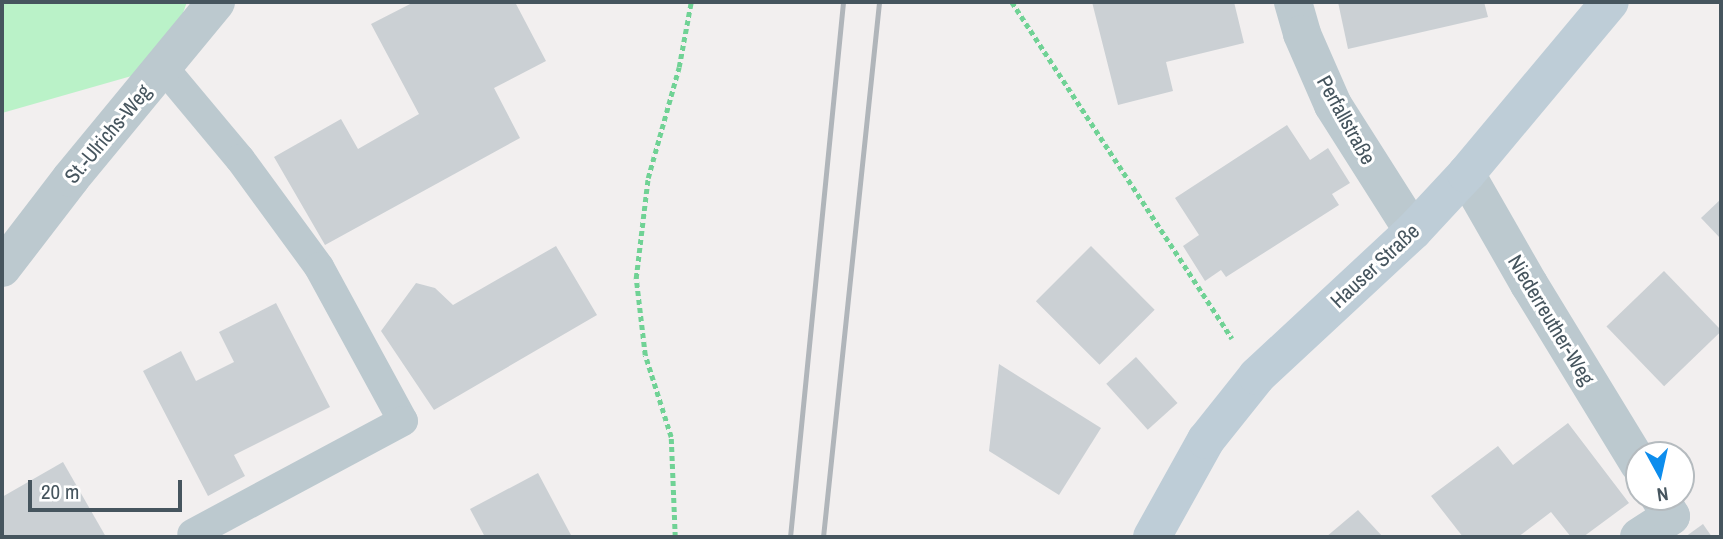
<!DOCTYPE html>
<meta charset="utf-8">
<style>
body{margin:0}
#map{position:relative;width:1723px;height:539px;overflow:hidden;background:#f2efef;font-family:"Archivo Narrow",sans-serif}
div>[style]{position:absolute}
.green>*{inset:0;background:#baf2c8}
.building>*{inset:0;background:#cbd0d4;transform-origin:0 0}
.path>*{height:4.5px;margin-top:-2.25px;transform-origin:0;background:repeating-linear-gradient(90deg,#70d295 0 5px,transparent 0 8.5px)}
.lane>*{height:30px;margin:-15px;padding:0 15px;transform-origin:15px;border-radius:15px;background:#bcc9cf}
.street>*{height:38px;margin:-19px;padding:0 19px;transform-origin:19px;border-radius:19px;background:#bcc9cf}
.secondary>*{height:38px;margin:-19px;padding:0 19px;transform-origin:19px;border-radius:19px;background:#becdd7}
.rail>*{height:5px;margin:-2.5px;padding:0 2.5px;transform-origin:2.5px;border-radius:2.5px;background:#b0b5ba}
span{translate:-50% -50%;white-space:nowrap;text-align:center;line-height:1.15;-webkit-text-stroke:6px #fff;paint-order:stroke}
.street-label{font-size:21px;color:#46555e}
.frame{position:absolute;inset:0;border:4px solid #46555e;pointer-events:none}
.north{position:absolute;left:1625px;top:441px;width:70px;height:70px;box-sizing:border-box;background:#fff;border:2px solid #b5bbbf;border-radius:50%;rotate:172deg;font-size:19px;font-weight:700;line-height:28px;text-align:center;color:#46555e}
.north::after{content:'';display:block;margin:auto;width:24px;height:32px;background:#0d8ded;clip-path:polygon(50% 0,100% 100%,50% 72%,0 100%)}
.scale{position:absolute;left:28px;top:480px;width:154px;height:32px;box-sizing:border-box;border:4px solid #46555e;border-top:0;padding-left:9px;font-size:21px;line-height:24px;white-space:nowrap;color:#46555e;-webkit-text-stroke:5px #fff;paint-order:stroke}
</style>
<div id="map">
<div class="green">
<div style="clip-path:polygon(2px 2px,187px 2px,163px 67px,2px 113px)"></div>
</div>
<div class="building">
<div style="clip-path:polygon(414px 2px,515px 2px,546px 61px,494px 88px,520px 138px,325px 245px,274px 157px,341px 119px,358px 149px,419px 114px,371px 24px)"></div>
<div style="clip-path:polygon(1092px 2px,1234px 2px,1244px 43px,1166px 62px,1173px 91px,1118px 105px)"></div>
<div style="clip-path:polygon(1338px 2px,1484px 2px,1488px 17px,1348px 49px)"></div>
<div style="clip-path:polygon(1287px 125px,1310px 160px,1328px 148px,1350px 183px,1332px 194px,1339px 205px,1226px 277px,1221px 270px,1205px 281px,1183px 246px,1199px 235px,1175px 198px)"></div>
<div style="clip-path:polygon(1721px 199px,1721px 239px,1701px 218px)"></div>
<div style="clip-path:polygon(556px 246px,597px 315px,434px 410px,381px 331px,416px 283px,435px 288px,453px 305px)"></div>
<div style="left:1091px;top:246px;width:90px;height:78px;rotate:45deg"></div>
<div style="left:1664px;top:271px;width:83px;height:80px;rotate:46deg"></div>
<div style="clip-path:polygon(276px 303px,330px 407px,234px 455px,245px 476px,208px 496px,143px 371px,181px 351px,196px 381px,234px 362px,219px 332px)"></div>
<div style="left:1136px;top:357px;width:62px;height:40px;rotate:48deg"></div>
<div style="clip-path:polygon(999px 364px,1101px 428px,1059px 495px,989px 451px)"></div>
<div style="clip-path:polygon(1568px 423px,1629px 503px,1583px 537px,1571px 537px,1551px 512px,1518px 537px,1463px 537px,1431px 496px,1498px 446px,1513px 465px)"></div>
<div style="clip-path:polygon(63px 462px,106px 537px,2px 537px,2px 497px)"></div>
<div style="clip-path:polygon(538px 473px,572px 537px,485px 537px,470px 509px)"></div>
<div style="clip-path:polygon(1358px 510px,1383px 537px,1326px 537px)"></div>
<div style="clip-path:polygon(1703px 524px,1712px 537px,1685px 537px)"></div>
</div>
<div class="path">
<div style="left:1012px;top:2px;width:402px;rotate:56.8deg"></div>
<div style="left:675px;top:537px;width:100px;rotate:-92.3deg"></div>
<div style="left:671px;top:437px;width:86px;rotate:-107.6deg"></div>
<div style="left:645px;top:355px;width:78px;rotate:-96.7deg"></div>
<div style="left:636px;top:278px;width:101px;rotate:-83.2deg"></div>
<div style="left:648px;top:178px;width:115px;rotate:-74.4deg"></div>
<div style="left:679px;top:67px;width:66px;rotate:-79.5deg"></div>
</div>
<div class="lane">
<div style="left:163px;top:67px;width:120px;rotate:50.1deg"></div>
<div style="left:240px;top:159px;width:134px;rotate:53.8deg"></div>
<div style="left:319px;top:267px;width:175px;rotate:61.4deg"></div>
<div style="left:403px;top:421px;width:239px;rotate:151.8deg"></div>
</div>
<div class="street">
<div style="left:1293px;top:2px;width:33px;rotate:74deg"></div>
<div style="left:1302px;top:34px;width:77px;rotate:66.4deg"></div>
<div style="left:1333px;top:105px;width:149px;rotate:57.6deg"></div>
<div style="left:1466px;top:174px;width:127px;rotate:60.2deg"></div>
<div style="left:1529px;top:284px;width:211px;rotate:58.6deg"></div>
<div style="left:2px;top:268px;width:113px;rotate:-52.5deg"></div>
<div style="left:71px;top:178px;width:228px;rotate:-50.5deg"></div>
<div style="left:1639px;top:537px;width:38px;rotate:-33deg"></div>
<div style="left:1671px;top:516px;width:22px;rotate:-122deg"></div>
</div>
<div class="secondary">
<div style="left:1152px;top:537px;width:111px;rotate:-60.9deg"></div>
<div style="left:1206px;top:440px;width:82px;rotate:-51.4deg"></div>
<div style="left:1257px;top:376px;width:213px;rotate:-42.9deg"></div>
<div style="left:1413px;top:231px;width:78px;rotate:-47.1deg"></div>
<div style="left:1466px;top:174px;width:224px;rotate:-50.1deg"></div>
</div>
<div class="rail">
<div style="left:790px;top:537px;width:538px;rotate:-84.34deg"></div>
<div style="left:823px;top:537px;width:538px;rotate:-84.02deg"></div>
</div>
<div class="street-label">
<span style="left:1346px;top:120px;rotate:61deg">Perfallstraße</span>
<span style="left:108px;top:134px;rotate:-50deg">St.-Ulrichs-Weg</span>
<span style="left:1375px;top:266px;rotate:-43deg">Hauser Straße</span>
<span style="left:1551px;top:320px;rotate:59deg">Niederreuther-Weg</span>
</div>
<div class="frame"></div>
<div class="north">N</div>
<div class="scale">20 m</div>
</div>
